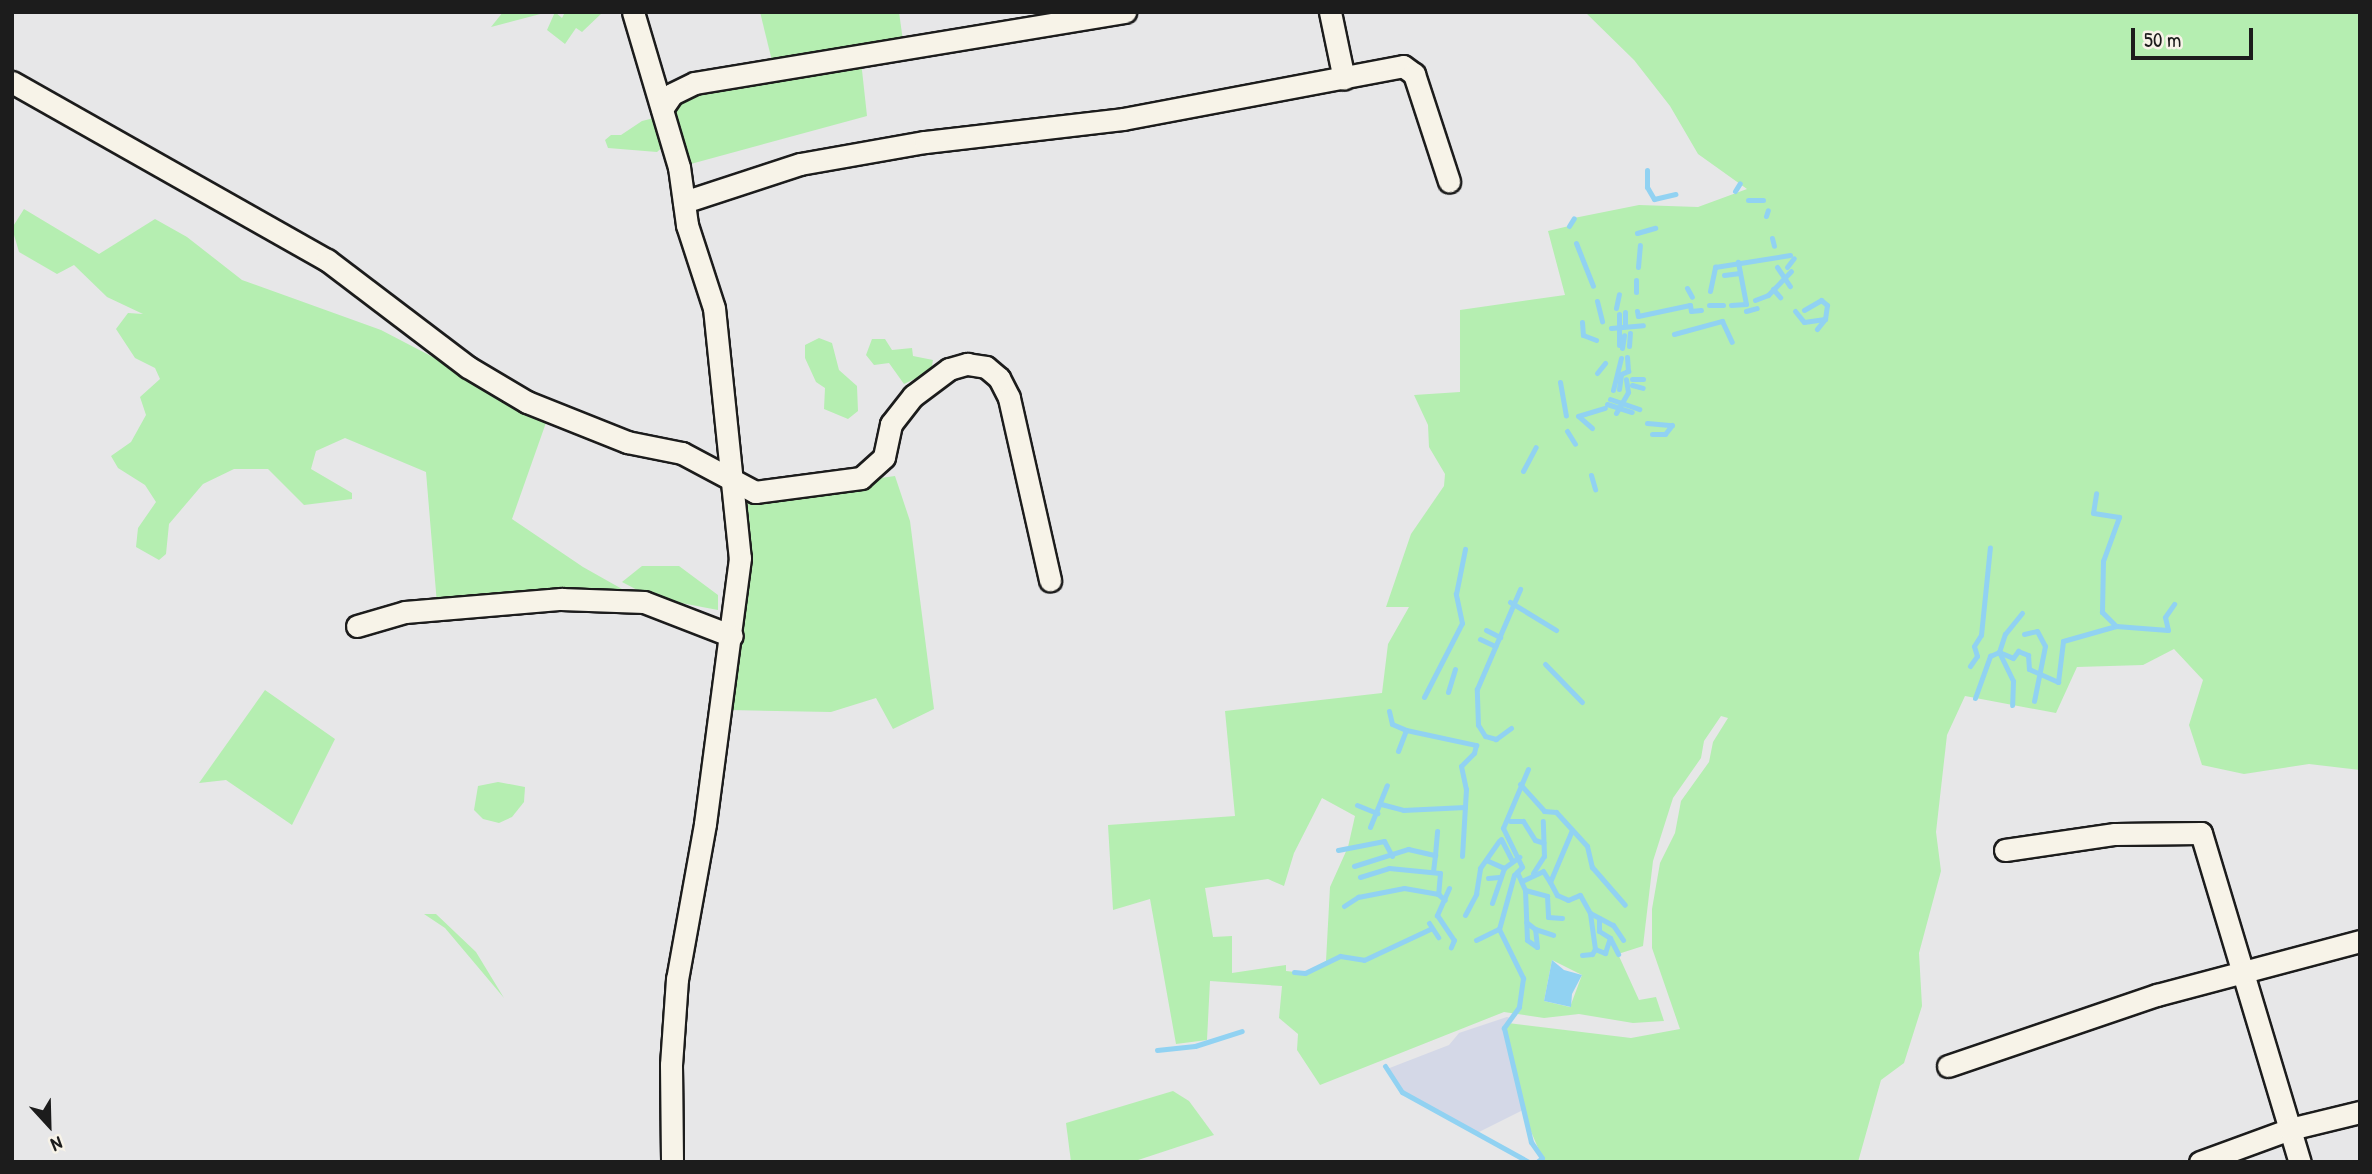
<!DOCTYPE html>
<style>
body{margin:0}
#map{position:relative;width:2372px;height:1174px;overflow:hidden;background:#e7e7e8;font-family:"Patrick Hand",sans-serif}
div>[style]{position:absolute}
.built>*{inset:0;background:#d4d8e7}
.green>*{inset:0;background:#b5eeb1}
.water>*{inset:0;background:#91d2f2}
.stream>*{height:5px;margin:-2.5px;padding:0 2.5px;transform-origin:2.5px;border-radius:2.5px;background:#91d2f2}
.roads{filter:drop-shadow(2px 0 #1c1c1c) drop-shadow(-2px 0 #1c1c1c) drop-shadow(0 2px #1c1c1c) drop-shadow(0 -2px #1c1c1c)}
.minor>*{height:21px;margin:-10.5px;padding:0 10.5px;transform-origin:10.5px;border-radius:10.5px;background:#f7f3e8}
span{translate:-50% -50%;white-space:nowrap;text-align:center;line-height:1.15;-webkit-text-stroke:5px #f7f3e8;paint-order:stroke}
.frame{position:absolute;inset:0;border:14px solid #1c1c1c;pointer-events:none}
.north{position:absolute;left:14px;top:1090px;width:70px;height:70px;-webkit-text-stroke:5px #f7f3e8;paint-order:stroke;rotate:158deg;font-size:19px;font-weight:700;line-height:28px;text-align:center;color:#1c1c1c}
.north::after{content:'';display:block;margin:auto;width:24px;height:32px;background:#1c1c1c;clip-path:polygon(50% 0,100% 100%,50% 72%,0 100%)}
.scale{position:absolute;left:2131px;top:28px;width:122px;height:32px;box-sizing:border-box;border:4px solid #1c1c1c;border-top:0;padding-left:9px;font-size:21px;line-height:24px;white-space:nowrap;color:#1c1c1c;-webkit-text-stroke:5px #f7f3e8;paint-order:stroke}
</style>
<div id="map">
<div class="built">
<div style="clip-path:polygon(1507px 1017px,1511px 1018px,1504px 1028px,1523px 1110px,1475px 1134px,1402px 1092px,1387px 1069px,1449px 1045px,1459px 1033px)"></div>
</div>
<div class="green">
<div style="clip-path:polygon(503px 12px,548px 12px,491px 27px)"></div>
<div style="clip-path:polygon(555px 12px,562px 18px,565px 12px,603px 12px,582px 32px,576px 28px,565px 44px,547px 30px)"></div>
<div style="clip-path:polygon(760px 12px,899px 12px,903px 41px,773px 65px)"></div>
<div style="clip-path:polygon(evenodd,1585px 12px,2360px 12px,2360px 770px,2309px 764px,2244px 774px,2202px 765px,2189px 725px,2203px 680px,2174px 649px,2143px 665px,2077px 667px,2056px 713px,1965px 696px,1947px 735px,1936px 832px,1941px 871px,1919px 953px,1922px 1006px,1904px 1063px,1881px 1080px,1858px 1162px,1544px 1162px,1524px 1115px,1505px 1036px,1508px 1023px,1631px 1038px,1680px 1029px,1652px 948px,1652px 909px,1660px 863px,1675px 833px,1681px 801px,1709px 762px,1713px 742px,1728px 718px,1721px 716px,1704px 741px,1701px 758px,1673px 798px,1653px 861px,1643px 946px,1618px 954px,1639px 1000px,1656px 997px,1664px 1021px,1633px 1023px,1579px 1014px,1544px 1018px,1504px 1012px,1320px 1085px,1297px 1050px,1298px 1034px,1279px 1018px,1282px 986px,1210px 981px,1207px 1040px,1176px 1044px,1150px 899px,1113px 910px,1108px 825px,1235px 816px,1225px 711px,1382px 693px,1388px 644px,1409px 607px,1386px 607px,1411px 534px,1444px 486px,1445px 474px,1429px 447px,1428px 425px,1414px 395px,1460px 392px,1460px 310px,1565px 295px,1548px 231px,1569px 226px,1574px 218px,1639px 205px,1698px 207px,1747px 189px,1698px 154px,1670px 106px,1634px 60px,1585px 12px,1322px 798px,1355px 816px,1348px 847px,1330px 887px,1326px 961px,1305px 973px,1286px 971px,1286px 965px,1232px 973px,1232px 936px,1213px 937px,1205px 888px,1268px 879px,1284px 886px,1294px 853px,1322px 798px,1585px 12px,1552px 960px,1582px 975px,1570px 1007px,1544px 1001px,1552px 960px)"></div>
<div style="clip-path:polygon(861px 61px,867px 116px,687px 165px,668px 110px,697px 88px)"></div>
<div style="clip-path:polygon(658px 117px,665px 145px,657px 152px,608px 148px,605px 140px,611px 135px,621px 135px,642px 121px)"></div>
<div style="clip-path:polygon(24px 209px,99px 254px,155px 219px,187px 237px,242px 280px,381px 330px,548px 417px,512px 519px,583px 567px,638px 598px,437px 604px,426px 472px,345px 438px,316px 451px,311px 469px,352px 493px,352px 499px,304px 505px,268px 469px,234px 469px,203px 484px,169px 524px,166px 554px,159px 560px,136px 547px,138px 528px,156px 502px,145px 485px,118px 468px,111px 456px,131px 442px,146px 415px,140px 397px,160px 379px,155px 368px,135px 358px,116px 329px,128px 313px,143px 314px,107px 297px,74px 265px,57px 274px,19px 252px,12px 228px)"></div>
<div style="clip-path:polygon(819px 338px,832px 343px,839px 370px,857px 386px,858px 411px,848px 419px,824px 409px,825px 388px,816px 382px,805px 358px,805px 345px)"></div>
<div style="clip-path:polygon(872px 339px,885px 339px,892px 350px,912px 348px,913px 356px,933px 360px,931px 371px,904px 384px,889px 363px,874px 365px,866px 355px)"></div>
<div style="clip-path:polygon(895px 476px,910px 521px,934px 709px,893px 729px,876px 698px,831px 712px,730px 710px,746px 504px,751px 496px)"></div>
<div style="clip-path:polygon(642px 566px,679px 566px,718px 595px,718px 610px,681px 603px,672px 608px,622px 582px)"></div>
<div style="clip-path:polygon(265px 690px,335px 739px,292px 825px,226px 780px,199px 783px)"></div>
<div style="clip-path:polygon(498px 782px,525px 787px,524px 802px,512px 817px,499px 823px,483px 819px,474px 810px,478px 786px)"></div>
<div style="clip-path:polygon(424px 914px,436px 914px,476px 952px,504px 998px,445px 928px)"></div>
<div style="clip-path:polygon(1173px 1091px,1189px 1101px,1214px 1135px,1132px 1162px,1071px 1162px,1066px 1123px)"></div>
</div>
<div class="water">
<div style="clip-path:polygon(1552px 960px,1564px 970px,1582px 975px,1572px 994px,1571px 1007px,1544px 1001px)"></div>
</div>
<div class="stream">
<div style="left:1647px;top:170px;width:17px;rotate:90deg"></div>
<div style="left:1647px;top:187px;width:14px;rotate:60deg"></div>
<div style="left:1654px;top:199px;width:22px;rotate:-13deg"></div>
<div style="left:1735px;top:191px;width:9px;rotate:-58deg"></div>
<div style="left:1748px;top:200px;width:15px"></div>
<div style="left:1766px;top:216px;width:6px;rotate:-72deg"></div>
<div style="left:1569px;top:226px;width:9px;rotate:-58deg"></div>
<div style="left:1637px;top:233px;width:19px;rotate:-16deg"></div>
<div style="left:1772px;top:238px;width:8px;rotate:76deg"></div>
<div style="left:1576px;top:243px;width:46px;rotate:68.4deg"></div>
<div style="left:1638px;top:267px;width:22px;rotate:-85deg"></div>
<div style="left:1777px;top:267px;width:23px;rotate:56deg"></div>
<div style="left:1787px;top:267px;width:11px;rotate:-52deg"></div>
<div style="left:1724px;top:275px;width:16px;rotate:-7deg"></div>
<div style="left:1687px;top:288px;width:10px;rotate:61deg"></div>
<div style="left:1773px;top:289px;width:11px;rotate:49deg"></div>
<div style="left:1710px;top:291px;width:25px;rotate:-78deg"></div>
<div style="left:1715px;top:267px;width:76px;rotate:-9.1deg"></div>
<div style="left:1636px;top:292px;width:12px;rotate:-90deg"></div>
<div style="left:1755px;top:300px;width:14px;rotate:-21deg"></div>
<div style="left:1768px;top:295px;width:33px;rotate:-46deg"></div>
<div style="left:1597px;top:301px;width:21px;rotate:76deg"></div>
<div style="left:1709px;top:305px;width:14px"></div>
<div style="left:1731px;top:305px;width:15px;rotate:-4deg"></div>
<div style="left:1746px;top:304px;width:43px;rotate:-100.8deg"></div>
<div style="left:1616px;top:308px;width:14px;rotate:-78deg"></div>
<div style="left:1804px;top:310px;width:20px;rotate:-30deg"></div>
<div style="left:1821px;top:300px;width:8px;rotate:40deg"></div>
<div style="left:1827px;top:305px;width:14px;rotate:98deg"></div>
<div style="left:1825px;top:319px;width:13px;rotate:129deg"></div>
<div style="left:1637px;top:311px;width:5px;rotate:79deg"></div>
<div style="left:1638px;top:316px;width:53px;rotate:-11.9deg"></div>
<div style="left:1690px;top:305px;width:6px;rotate:81deg"></div>
<div style="left:1691px;top:311px;width:10px;rotate:-6deg"></div>
<div style="left:1746px;top:311px;width:11px;rotate:-15deg"></div>
<div style="left:1795px;top:311px;width:14px;rotate:51deg"></div>
<div style="left:1804px;top:322px;width:21px;rotate:-8deg"></div>
<div style="left:1625px;top:312px;width:14px;rotate:90deg"></div>
<div style="left:1619px;top:314px;width:31px;rotate:90deg"></div>
<div style="left:1582px;top:322px;width:13px;rotate:86deg"></div>
<div style="left:1583px;top:335px;width:14px;rotate:21deg"></div>
<div style="left:1611px;top:328px;width:32px;rotate:-5deg"></div>
<div style="left:1674px;top:334px;width:50px;rotate:-15.2deg"></div>
<div style="left:1722px;top:321px;width:23px;rotate:65deg"></div>
<div style="left:1629px;top:346px;width:13px;rotate:-86deg"></div>
<div style="left:1622px;top:348px;width:13px;rotate:-81deg"></div>
<div style="left:1597px;top:373px;width:13px;rotate:-51deg"></div>
<div style="left:1632px;top:379px;width:11px"></div>
<div style="left:1560px;top:382px;width:34px;rotate:80deg"></div>
<div style="left:1632px;top:385px;width:11px;rotate:15deg"></div>
<div style="left:1619px;top:389px;width:15px;rotate:-82deg"></div>
<div style="left:1621px;top:374px;width:8px;rotate:-23deg"></div>
<div style="left:1628px;top:371px;width:14px;rotate:-94deg"></div>
<div style="left:1613px;top:390px;width:33px;rotate:-76deg"></div>
<div style="left:1610px;top:399px;width:31px;rotate:19deg"></div>
<div style="left:1607px;top:404px;width:26px;rotate:18deg"></div>
<div style="left:1616px;top:413px;width:24px;rotate:-60deg"></div>
<div style="left:1628px;top:392px;width:13px;rotate:-99deg"></div>
<div style="left:1647px;top:423px;width:25px;rotate:5deg"></div>
<div style="left:1672px;top:425px;width:11px;rotate:128deg"></div>
<div style="left:1665px;top:434px;width:13px;rotate:180deg"></div>
<div style="left:1592px;top:428px;width:18px;rotate:-139deg"></div>
<div style="left:1578px;top:416px;width:28px;rotate:-17deg"></div>
<div style="left:1567px;top:431px;width:15px;rotate:58deg"></div>
<div style="left:1523px;top:471px;width:27px;rotate:-62deg"></div>
<div style="left:1591px;top:475px;width:15px;rotate:74deg"></div>
<div style="left:1510px;top:602px;width:54px;rotate:31.3deg"></div>
<div style="left:2116px;top:626px;width:52px;rotate:4.4deg"></div>
<div style="left:2168px;top:630px;width:13px;rotate:-103deg"></div>
<div style="left:2165px;top:617px;width:16px;rotate:-55deg"></div>
<div style="left:1486px;top:630px;width:16px;rotate:27deg"></div>
<div style="left:2024px;top:634px;width:13px;rotate:-13deg"></div>
<div style="left:2037px;top:631px;width:17px;rotate:62deg"></div>
<div style="left:2045px;top:646px;width:56px;rotate:101.3deg"></div>
<div style="left:1480px;top:639px;width:17px;rotate:25deg"></div>
<div style="left:1999px;top:652px;width:15px;rotate:23deg"></div>
<div style="left:2013px;top:658px;width:9px;rotate:-54deg"></div>
<div style="left:2018px;top:651px;width:11px;rotate:22deg"></div>
<div style="left:2028px;top:655px;width:14px;rotate:86deg"></div>
<div style="left:2029px;top:669px;width:32px;rotate:24deg"></div>
<div style="left:2058px;top:682px;width:41px;rotate:-83deg"></div>
<div style="left:2063px;top:641px;width:55px;rotate:-15.8deg"></div>
<div style="left:2116px;top:626px;width:20px;rotate:-135deg"></div>
<div style="left:2102px;top:612px;width:51px;rotate:-88.9deg"></div>
<div style="left:2103px;top:561px;width:47px;rotate:-70deg"></div>
<div style="left:2119px;top:517px;width:26px;rotate:-171deg"></div>
<div style="left:2093px;top:513px;width:20px;rotate:-81deg"></div>
<div style="left:1999px;top:652px;width:32px;rotate:64deg"></div>
<div style="left:2013px;top:681px;width:24px;rotate:92deg"></div>
<div style="left:1545px;top:664px;width:53px;rotate:45.8deg"></div>
<div style="left:1970px;top:666px;width:12px;rotate:-55deg"></div>
<div style="left:1977px;top:656px;width:10px;rotate:-107deg"></div>
<div style="left:1974px;top:646px;width:13px;rotate:-58deg"></div>
<div style="left:1981px;top:635px;width:88px;rotate:-84.2deg"></div>
<div style="left:1448px;top:692px;width:24px;rotate:-73deg"></div>
<div style="left:1424px;top:697px;width:83px;rotate:-62.8deg"></div>
<div style="left:1462px;top:623px;width:30px;rotate:-102deg"></div>
<div style="left:1456px;top:594px;width:46px;rotate:-78.7deg"></div>
<div style="left:1975px;top:698px;width:45px;rotate:-70.3deg"></div>
<div style="left:1990px;top:656px;width:10px;rotate:-24deg"></div>
<div style="left:1999px;top:652px;width:19px;rotate:-72deg"></div>
<div style="left:2005px;top:634px;width:27px;rotate:-51deg"></div>
<div style="left:1389px;top:711px;width:13px;rotate:77deg"></div>
<div style="left:1392px;top:724px;width:15px;rotate:23deg"></div>
<div style="left:1406px;top:730px;width:72px;rotate:12.1deg"></div>
<div style="left:1476px;top:745px;width:8px;rotate:104deg"></div>
<div style="left:1474px;top:753px;width:18px;rotate:135deg"></div>
<div style="left:1461px;top:766px;width:24px;rotate:78deg"></div>
<div style="left:1466px;top:789px;width:67px;rotate:93.4deg"></div>
<div style="left:1511px;top:728px;width:19px;rotate:144deg"></div>
<div style="left:1496px;top:739px;width:11px;rotate:-165deg"></div>
<div style="left:1485px;top:736px;width:13px;rotate:-122deg"></div>
<div style="left:1478px;top:725px;width:36px;rotate:-92deg"></div>
<div style="left:1477px;top:689px;width:109px;rotate:-66.7deg"></div>
<div style="left:1398px;top:751px;width:22px;rotate:-69deg"></div>
<div style="left:1528px;top:769px;width:64px;rotate:113deg"></div>
<div style="left:1503px;top:828px;width:43px;rotate:64deg"></div>
<div style="left:1522px;top:867px;width:11px;rotate:135deg"></div>
<div style="left:1514px;top:875px;width:56px;rotate:105.5deg"></div>
<div style="left:1499px;top:929px;width:55px;rotate:63.9deg"></div>
<div style="left:1523px;top:978px;width:29px;rotate:98deg"></div>
<div style="left:1519px;top:1007px;width:26px;rotate:126deg"></div>
<div style="left:1504px;top:1028px;width:117px;rotate:76.7deg"></div>
<div style="left:1531px;top:1142px;width:19px;rotate:55deg"></div>
<div style="left:1542px;top:1158px;width:6px;rotate:141deg"></div>
<div style="left:1520px;top:784px;width:36px;rotate:48deg"></div>
<div style="left:1544px;top:811px;width:12px;rotate:5deg"></div>
<div style="left:1556px;top:812px;width:46px;rotate:47.6deg"></div>
<div style="left:1587px;top:846px;width:22px;rotate:77deg"></div>
<div style="left:1592px;top:867px;width:50px;rotate:49deg"></div>
<div style="left:1381px;top:804px;width:23px;rotate:15deg"></div>
<div style="left:1403px;top:810px;width:62px;rotate:-2.8deg"></div>
<div style="left:1357px;top:805px;width:22px;rotate:22deg"></div>
<div style="left:1510px;top:821px;width:13px"></div>
<div style="left:1523px;top:821px;width:22px;rotate:58deg"></div>
<div style="left:1535px;top:840px;width:9px;rotate:18deg"></div>
<div style="left:1370px;top:827px;width:45px;rotate:-68deg"></div>
<div style="left:1572px;top:830px;width:56px;rotate:112.9deg"></div>
<div style="left:1550px;top:882px;width:15px;rotate:62deg"></div>
<div style="left:1557px;top:895px;width:12px;rotate:24deg"></div>
<div style="left:1568px;top:900px;width:13px;rotate:-23deg"></div>
<div style="left:1580px;top:895px;width:21px;rotate:61deg"></div>
<div style="left:1590px;top:913px;width:26px;rotate:28deg"></div>
<div style="left:1613px;top:925px;width:18px;rotate:56deg"></div>
<div style="left:1501px;top:839px;width:22px;rotate:63deg"></div>
<div style="left:1338px;top:850px;width:47px;rotate:-11.1deg"></div>
<div style="left:1384px;top:841px;width:17px;rotate:62deg"></div>
<div style="left:1435px;top:855px;width:24px;rotate:-85deg"></div>
<div style="left:1486px;top:860px;width:20px;rotate:24deg"></div>
<div style="left:1354px;top:866px;width:57px;rotate:-17.5deg"></div>
<div style="left:1408px;top:849px;width:28px;rotate:13deg"></div>
<div style="left:1435px;top:855px;width:17px;rotate:97deg"></div>
<div style="left:1517px;top:872px;width:20px;rotate:66deg"></div>
<div style="left:1525px;top:890px;width:50px;rotate:87.7deg"></div>
<div style="left:1527px;top:940px;width:12px;rotate:35deg"></div>
<div style="left:1537px;top:947px;width:18px;rotate:-96deg"></div>
<div style="left:1535px;top:929px;width:11px;rotate:-142deg"></div>
<div style="left:1533px;top:873px;width:20px;rotate:-57deg"></div>
<div style="left:1544px;top:856px;width:35px;rotate:-92deg"></div>
<div style="left:1360px;top:877px;width:30px;rotate:-17deg"></div>
<div style="left:1389px;top:868px;width:51px;rotate:5.6deg"></div>
<div style="left:1440px;top:873px;width:21px;rotate:95deg"></div>
<div style="left:1488px;top:878px;width:11px;rotate:-5deg"></div>
<div style="left:1522px;top:881px;width:23px;rotate:-25deg"></div>
<div style="left:1543px;top:871px;width:13px;rotate:58deg"></div>
<div style="left:1449px;top:888px;width:30px;rotate:114deg"></div>
<div style="left:1437px;top:915px;width:30px;rotate:56deg"></div>
<div style="left:1454px;top:940px;width:8px;rotate:113deg"></div>
<div style="left:1525px;top:890px;width:23px;rotate:15deg"></div>
<div style="left:1547px;top:896px;width:21px;rotate:87deg"></div>
<div style="left:1548px;top:917px;width:14px;rotate:4deg"></div>
<div style="left:1492px;top:903px;width:37px;rotate:-71deg"></div>
<div style="left:1504px;top:868px;width:19px;rotate:-36deg"></div>
<div style="left:1344px;top:906px;width:17px;rotate:-33deg"></div>
<div style="left:1358px;top:897px;width:47px;rotate:-11.1deg"></div>
<div style="left:1404px;top:888px;width:35px;rotate:10deg"></div>
<div style="left:1438px;top:894px;width:9px;rotate:41deg"></div>
<div style="left:1465px;top:915px;width:24px;rotate:-62deg"></div>
<div style="left:1476px;top:894px;width:26px;rotate:-81deg"></div>
<div style="left:1480px;top:868px;width:33px;rotate:-55deg"></div>
<div style="left:1599px;top:918px;width:13px;rotate:90deg"></div>
<div style="left:1599px;top:931px;width:13px;rotate:32deg"></div>
<div style="left:1610px;top:938px;width:18px;rotate:63deg"></div>
<div style="left:1429px;top:923px;width:17px;rotate:57deg"></div>
<div style="left:1535px;top:929px;width:19px;rotate:18deg"></div>
<div style="left:1476px;top:940px;width:25px;rotate:-26deg"></div>
<div style="left:1595px;top:949px;width:11px;rotate:22deg"></div>
<div style="left:1605px;top:953px;width:16px;rotate:-72deg"></div>
<div style="left:1582px;top:955px;width:10px;rotate:-6deg"></div>
<div style="left:1592px;top:954px;width:6px;rotate:-59deg"></div>
<div style="left:1595px;top:949px;width:36px;rotate:-98deg"></div>
<div style="left:1294px;top:972px;width:11px;rotate:5deg"></div>
<div style="left:1305px;top:973px;width:39px;rotate:-26deg"></div>
<div style="left:1340px;top:956px;width:24px;rotate:9deg"></div>
<div style="left:1364px;top:960px;width:73px;rotate:-25.2deg"></div>
<div style="left:1157px;top:1050px;width:38px;rotate:-6deg"></div>
<div style="left:1195px;top:1046px;width:49px;rotate:-17.7deg"></div>
<div style="left:1385px;top:1066px;width:31px;rotate:57deg"></div>
<div style="left:1402px;top:1092px;width:145px;rotate:28.9deg"></div>
</div>
<div class="roads">
<div class="minor">
<div style="left:633px;top:12px;width:162px;rotate:73.5deg"></div>
<div style="left:679px;top:167px;width:59px;rotate:82.1deg"></div>
<div style="left:687px;top:225px;width:87px;rotate:72deg"></div>
<div style="left:714px;top:308px;width:251px;rotate:84.1deg"></div>
<div style="left:740px;top:558px;width:268px;rotate:97.5deg"></div>
<div style="left:705px;top:824px;width:158px;rotate:100.2deg"></div>
<div style="left:677px;top:979px;width:86px;rotate:94deg"></div>
<div style="left:671px;top:1065px;width:97px;rotate:89.4deg"></div>
<div style="left:1330px;top:12px;width:68px;rotate:78.2deg"></div>
<div style="left:12px;top:82px;width:362px;rotate:29.5deg"></div>
<div style="left:327px;top:260px;width:177px;rotate:37.2deg"></div>
<div style="left:468px;top:367px;width:69px;rotate:30.7deg"></div>
<div style="left:527px;top:402px;width:108px;rotate:21.8deg"></div>
<div style="left:627px;top:442px;width:56px;rotate:11.3deg"></div>
<div style="left:682px;top:453px;width:83px;rotate:28.1deg"></div>
<div style="left:755px;top:492px;width:107px;rotate:-7.5deg"></div>
<div style="left:861px;top:478px;width:31px;rotate:-42deg"></div>
<div style="left:884px;top:457px;width:34px;rotate:-78deg"></div>
<div style="left:891px;top:424px;width:36px;rotate:-52deg"></div>
<div style="left:913px;top:396px;width:45px;rotate:-36.9deg"></div>
<div style="left:949px;top:369px;width:19px;rotate:-16deg"></div>
<div style="left:967px;top:364px;width:19px;rotate:9deg"></div>
<div style="left:986px;top:367px;width:17px;rotate:40deg"></div>
<div style="left:999px;top:378px;width:22px;rotate:63deg"></div>
<div style="left:1009px;top:398px;width:187px;rotate:77.3deg"></div>
<div style="left:662px;top:109px;width:18px;rotate:-56deg"></div>
<div style="left:672px;top:94px;width:25px;rotate:-26deg"></div>
<div style="left:695px;top:83px;width:436px;rotate:-9.4deg"></div>
<div style="left:684px;top:202px;width:122px;rotate:-18.1deg"></div>
<div style="left:800px;top:164px;width:127px;rotate:-10deg"></div>
<div style="left:925px;top:142px;width:199px;rotate:-6.6deg"></div>
<div style="left:1123px;top:119px;width:285px;rotate:-10.7deg"></div>
<div style="left:1403px;top:66px;width:14px;rotate:36deg"></div>
<div style="left:1414px;top:74px;width:113px;rotate:71.9deg"></div>
<div style="left:357px;top:626px;width:50px;rotate:-16.3deg"></div>
<div style="left:405px;top:612px;width:157px;rotate:-4.8deg"></div>
<div style="left:561px;top:599px;width:83px;rotate:2.1deg"></div>
<div style="left:644px;top:602px;width:94px;rotate:21.1deg"></div>
<div style="left:2005px;top:850px;width:111px;rotate:-8.3deg"></div>
<div style="left:2115px;top:834px;width:86px;rotate:-0.7deg"></div>
<div style="left:2201px;top:833px;width:344px;rotate:73.3deg"></div>
<div style="left:1948px;top:1066px;width:221px;rotate:-18.8deg"></div>
<div style="left:2157px;top:995px;width:210px;rotate:-14.9deg"></div>
<div style="left:2200px;top:1162px;width:96px;rotate:-20.1deg"></div>
<div style="left:2290px;top:1129px;width:72px;rotate:-13.7deg"></div>
</div>
</div>
<div class="frame"></div>
<div class="north">N</div>
<div class="scale">50 m</div>
</div>
